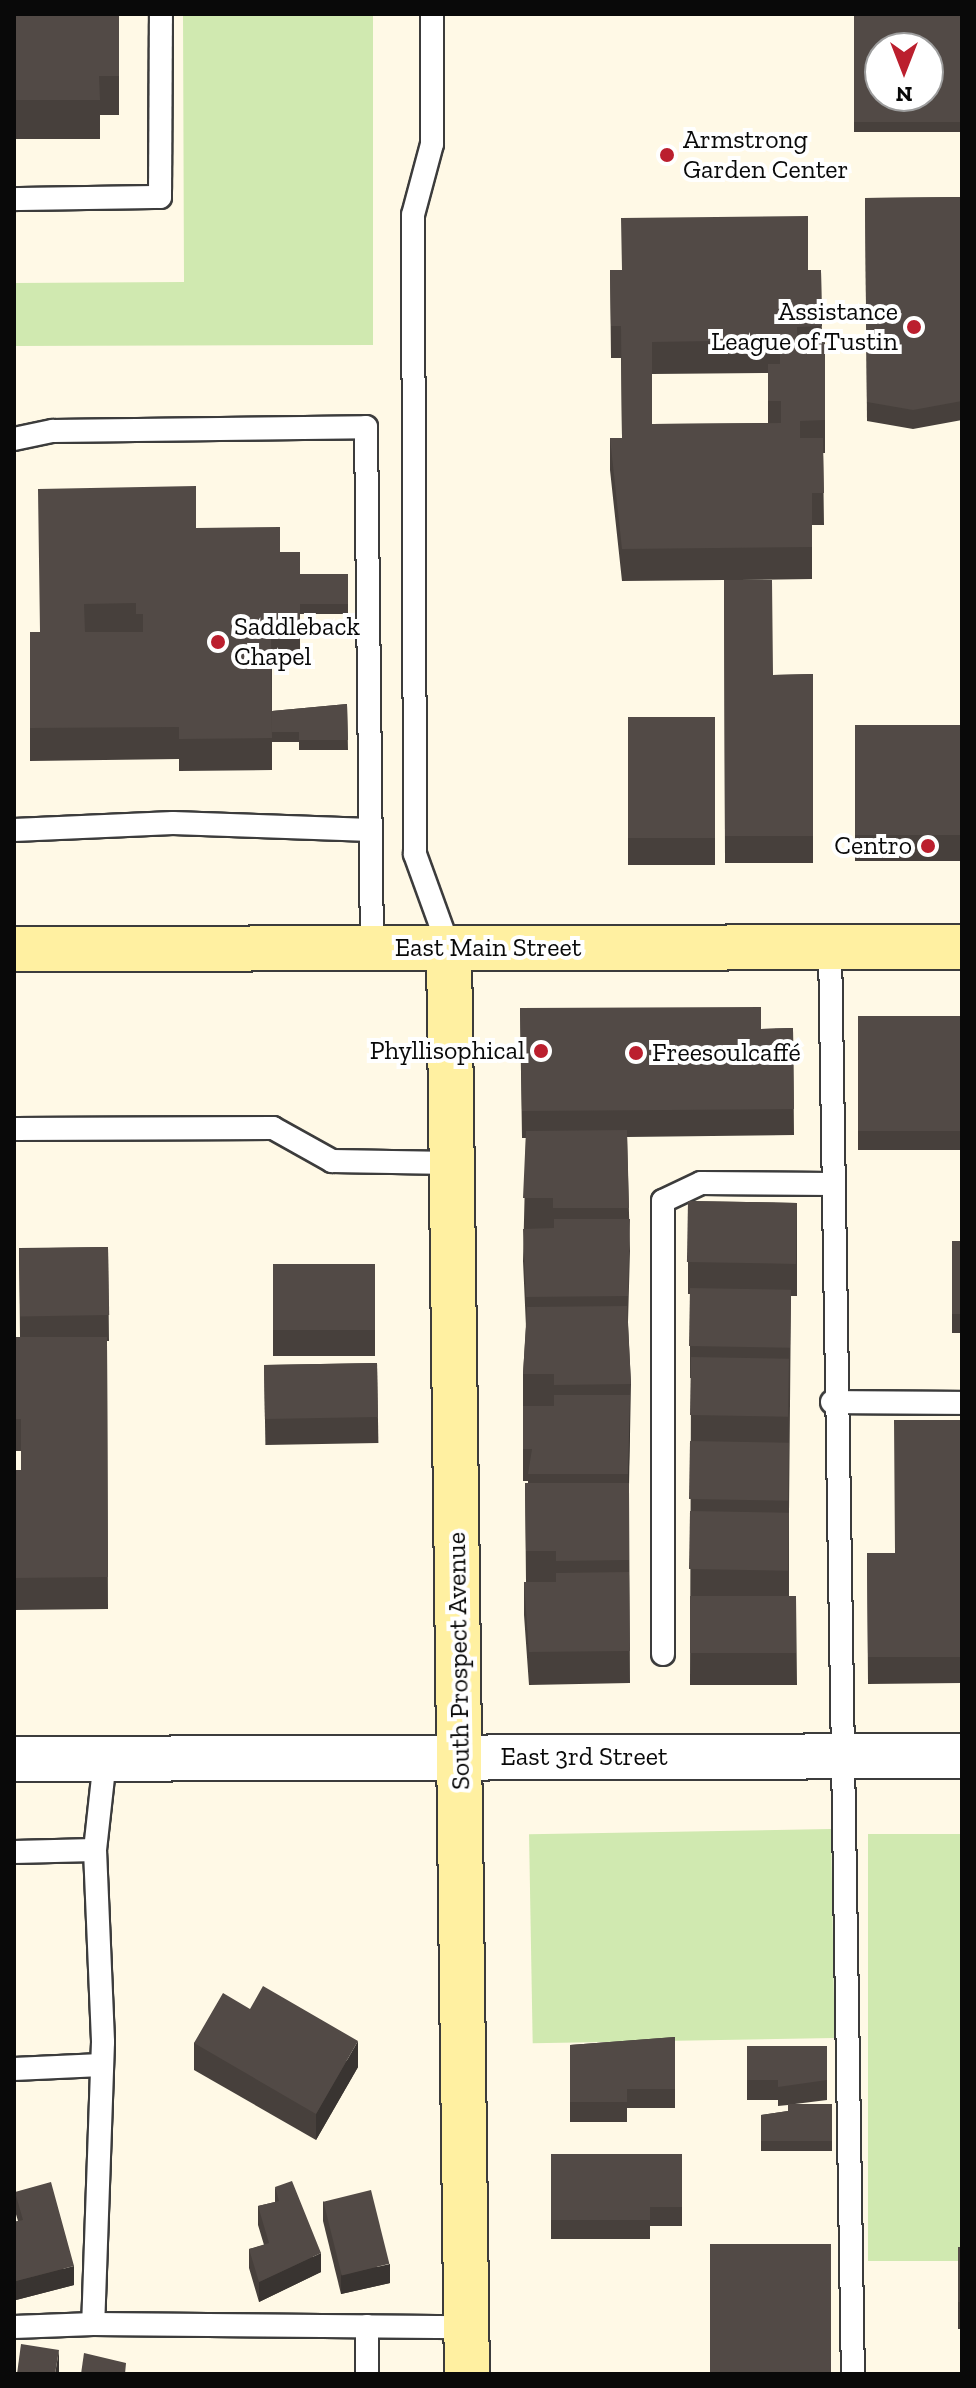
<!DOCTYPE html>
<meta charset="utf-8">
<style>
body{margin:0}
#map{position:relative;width:976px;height:2388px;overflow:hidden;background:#fff9e6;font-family:"Zilla Slab",serif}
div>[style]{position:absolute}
.green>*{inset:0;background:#d0e9b0;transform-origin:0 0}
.roads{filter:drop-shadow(2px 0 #3c3c3c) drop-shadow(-2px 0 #3c3c3c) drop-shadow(0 2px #3c3c3c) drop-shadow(0 -2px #3c3c3c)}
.lane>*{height:22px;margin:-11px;padding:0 11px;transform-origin:11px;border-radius:11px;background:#fff}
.street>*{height:44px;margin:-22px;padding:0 22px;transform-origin:22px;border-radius:22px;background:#fff}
.secondary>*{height:44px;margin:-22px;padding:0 22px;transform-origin:22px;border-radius:22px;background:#fff0a1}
.wall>*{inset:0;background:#47403c;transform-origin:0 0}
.shaded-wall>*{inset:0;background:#393431}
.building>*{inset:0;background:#524a46;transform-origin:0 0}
.dots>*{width:22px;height:22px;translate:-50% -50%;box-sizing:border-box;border:4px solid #fff;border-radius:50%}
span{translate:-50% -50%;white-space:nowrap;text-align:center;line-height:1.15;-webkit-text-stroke:8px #fff;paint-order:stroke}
.poi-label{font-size:26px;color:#090909}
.left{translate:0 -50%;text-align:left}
.right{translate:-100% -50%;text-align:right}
.street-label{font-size:26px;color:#090909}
.frame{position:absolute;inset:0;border:16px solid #090909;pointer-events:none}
.north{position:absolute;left:864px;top:32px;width:80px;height:80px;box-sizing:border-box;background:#fff;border:2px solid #9d9d9d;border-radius:50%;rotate:180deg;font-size:22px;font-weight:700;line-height:32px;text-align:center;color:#090909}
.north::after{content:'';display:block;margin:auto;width:28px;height:36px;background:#bb1f2e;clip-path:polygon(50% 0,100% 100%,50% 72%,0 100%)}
</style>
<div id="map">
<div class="green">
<div style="clip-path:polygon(183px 14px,373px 14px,373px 345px,14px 346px,14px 283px,184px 282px)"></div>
<div style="left:831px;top:1829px;width:209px;height:302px;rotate:89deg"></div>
<div style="left:962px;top:1834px;width:427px;height:94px;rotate:90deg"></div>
</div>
<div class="roads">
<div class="lane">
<div style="left:432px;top:14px;width:130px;rotate:90deg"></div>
<div style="left:432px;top:144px;width:73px;rotate:105deg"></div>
<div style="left:413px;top:215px;width:639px;rotate:89.82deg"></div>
<div style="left:415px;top:854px;width:100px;rotate:70.1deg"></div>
<div style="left:14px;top:199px;width:146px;rotate:-0.8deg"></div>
<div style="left:160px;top:197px;width:183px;rotate:-89.7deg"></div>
<div style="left:14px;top:439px;width:40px;rotate:-12deg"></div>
<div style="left:53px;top:431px;width:313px;rotate:-0.7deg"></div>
<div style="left:366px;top:427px;width:521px;rotate:89.34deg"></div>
<div style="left:14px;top:830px;width:159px;rotate:-2.5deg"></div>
<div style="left:173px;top:823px;width:198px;rotate:2deg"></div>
<div style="left:830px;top:947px;width:1427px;rotate:89.08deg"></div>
<div style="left:14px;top:1129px;width:259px;rotate:-0.2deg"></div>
<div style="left:273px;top:1128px;width:68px;rotate:29.2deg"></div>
<div style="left:332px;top:1161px;width:120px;rotate:1deg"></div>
<div style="left:832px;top:1402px;width:130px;rotate:0.4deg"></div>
<div style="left:663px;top:1654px;width:453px;rotate:-90deg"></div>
<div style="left:663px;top:1201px;width:42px;rotate:-25.3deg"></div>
<div style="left:701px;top:1183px;width:130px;rotate:0.4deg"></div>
<div style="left:95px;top:1850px;width:92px;rotate:-83.7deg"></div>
<div style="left:14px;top:1852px;width:81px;rotate:-1.4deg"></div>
<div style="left:95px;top:1850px;width:192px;rotate:87.6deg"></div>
<div style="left:103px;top:2042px;width:282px;rotate:92deg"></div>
<div style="left:93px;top:2324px;width:373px;rotate:0.5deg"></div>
<div style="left:14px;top:2069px;width:87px;rotate:-2.6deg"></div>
<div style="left:367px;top:2326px;width:48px;rotate:90deg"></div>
<div style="left:14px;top:2327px;width:79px;rotate:-2.2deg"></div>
</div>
<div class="street">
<div style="left:14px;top:1759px;width:948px;rotate:-0.18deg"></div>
</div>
<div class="secondary">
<div style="left:449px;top:948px;width:1426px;rotate:89.28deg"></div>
<div style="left:14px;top:949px;width:948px;rotate:-0.12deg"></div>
</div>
</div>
<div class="wall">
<div style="clip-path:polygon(14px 14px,119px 14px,119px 115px,100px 115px,100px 139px,14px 139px)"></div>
<div style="left:854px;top:14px;width:108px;height:118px"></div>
<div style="clip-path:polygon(962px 197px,962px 420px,913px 429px,867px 421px,865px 198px)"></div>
<div style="clip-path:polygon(evenodd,610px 270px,821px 270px,822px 342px,825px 342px,825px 453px,823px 453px,824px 525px,812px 525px,812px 579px,739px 580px,773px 675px,813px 674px,813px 863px,725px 863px,724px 580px,622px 581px,610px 470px,610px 438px,622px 438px,621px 358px,611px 358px,610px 270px,768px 373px,768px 423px,652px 424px,652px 374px,768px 373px)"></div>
<div style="clip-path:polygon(196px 528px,280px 552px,300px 574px,348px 574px,348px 614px,300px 614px,300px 664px,272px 664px,272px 711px,347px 704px,348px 750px,299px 750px,299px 742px,272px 742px,272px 770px,179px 771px,179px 759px,30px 761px,30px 632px,40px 632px)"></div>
<div style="left:628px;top:717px;width:87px;height:148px"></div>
<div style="left:855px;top:725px;width:107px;height:136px"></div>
<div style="clip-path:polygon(520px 1008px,761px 1029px,793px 1028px,794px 1135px,627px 1137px,630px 1251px,628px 1322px,631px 1384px,629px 1486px,630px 1683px,529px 1685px,524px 1615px,524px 1582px,526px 1582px,525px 1483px,528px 1483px,528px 1481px,523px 1481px,523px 1374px,526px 1327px,523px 1261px,526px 1138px,522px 1138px)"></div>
<div style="left:962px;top:1016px;width:134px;height:104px;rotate:90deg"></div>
<div style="clip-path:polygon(688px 1201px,797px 1203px,797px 1296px,791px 1296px,789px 1512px,789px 1596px,796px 1596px,797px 1685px,690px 1685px,691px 1378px,690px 1378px,690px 1294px,688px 1294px)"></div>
<div style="left:952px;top:1241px;width:10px;height:92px"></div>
<div style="clip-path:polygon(108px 1247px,109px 1341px,107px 1341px,108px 1609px,14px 1610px,14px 1470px,21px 1470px,21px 1451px,14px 1451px,14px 1337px,20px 1337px,19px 1248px)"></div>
<div style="left:375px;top:1264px;width:92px;height:102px;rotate:90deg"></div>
<div style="left:377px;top:1363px;width:80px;height:113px;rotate:89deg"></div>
<div style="clip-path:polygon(962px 1420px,962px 1683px,868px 1684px,867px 1553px,895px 1553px)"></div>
<div style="clip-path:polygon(250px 2009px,358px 2067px,316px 2140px,194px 2070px,194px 2043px)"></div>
<div style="clip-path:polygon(675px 2037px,675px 2108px,627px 2108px,627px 2122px,570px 2122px,570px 2045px)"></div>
<div style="clip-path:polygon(747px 2046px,827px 2046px,827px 2100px,795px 2104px,832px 2104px,832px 2151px,761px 2151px,761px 2115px,788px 2111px,788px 2105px,778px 2106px,778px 2100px,747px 2100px)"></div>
<div style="clip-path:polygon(551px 2154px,682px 2154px,682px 2226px,650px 2226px,650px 2239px,551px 2239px)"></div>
<div style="clip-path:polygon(275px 2187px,321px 2272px,259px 2302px,249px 2268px,249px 2249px,264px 2245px,258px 2225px,258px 2206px,275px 2202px)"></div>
<div style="clip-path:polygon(15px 2192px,74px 2285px,16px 2300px,14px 2293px,14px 2222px,18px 2221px,15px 2211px)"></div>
<div style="clip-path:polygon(323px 2201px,390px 2283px,341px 2294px,323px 2221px)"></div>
<div style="left:958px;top:2247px;width:4px;height:82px"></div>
</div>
<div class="shaded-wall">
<div style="clip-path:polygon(630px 1395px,630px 1428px,628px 1506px,628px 1474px)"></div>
<div style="clip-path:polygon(358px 2041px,358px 2067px,316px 2140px,316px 2114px)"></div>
<div style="clip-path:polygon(321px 2253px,321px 2272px,259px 2302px,259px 2282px)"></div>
<div style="clip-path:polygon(390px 2264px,390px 2283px,341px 2294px,341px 2275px)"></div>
<div style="clip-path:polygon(74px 2266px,74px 2285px,16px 2300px,16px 2281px)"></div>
<div style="clip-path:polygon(59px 2350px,59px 2374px,55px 2374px)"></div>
</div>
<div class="building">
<div style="clip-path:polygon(14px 14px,119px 14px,119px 76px,99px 76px,100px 100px,14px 100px)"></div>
<div style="clip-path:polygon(evenodd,854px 14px,962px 14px,962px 122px,854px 122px,854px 14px,880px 48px,928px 48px,928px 96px,880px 96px,880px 48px)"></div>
<div style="clip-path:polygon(962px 197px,962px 401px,913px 410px,867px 402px,865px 198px)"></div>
<div style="clip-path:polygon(evenodd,808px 216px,808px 270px,821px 270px,822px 326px,797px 327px,797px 342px,825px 342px,825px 420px,800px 421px,800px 438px,823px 438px,824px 493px,812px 493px,812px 547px,622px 549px,610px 438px,622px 438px,621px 326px,611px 326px,610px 270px,622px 270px,621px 218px,808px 216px,780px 340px,780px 364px,768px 364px,768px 401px,781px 401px,781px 423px,652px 424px,652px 342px,780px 340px)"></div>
<div style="clip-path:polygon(evenodd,196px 486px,196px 528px,280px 527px,280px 552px,300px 552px,300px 632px,271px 632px,272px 738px,179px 739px,179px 727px,30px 728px,30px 632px,40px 632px,38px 489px,196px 486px,136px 603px,136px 614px,143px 614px,143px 632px,85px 632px,84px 604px,136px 603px)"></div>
<div style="left:300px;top:574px;width:48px;height:30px"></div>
<div style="clip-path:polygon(724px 580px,772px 580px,773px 675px,813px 674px,813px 836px,725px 836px)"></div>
<div style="clip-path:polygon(347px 704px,348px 740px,299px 740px,299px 732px,272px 732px,272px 711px)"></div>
<div style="left:628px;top:717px;width:87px;height:121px"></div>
<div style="left:855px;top:725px;width:107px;height:110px"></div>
<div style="clip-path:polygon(761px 1007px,761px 1029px,793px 1028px,794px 1109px,522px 1111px,520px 1008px)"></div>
<div style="left:962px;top:1016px;width:115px;height:104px;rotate:90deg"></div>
<div style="clip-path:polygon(627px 1130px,629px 1208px,553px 1208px,553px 1198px,523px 1198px,526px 1131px)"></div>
<div style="left:688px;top:1201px;width:109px;height:61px;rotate:1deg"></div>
<div style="clip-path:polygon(554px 1219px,630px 1219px,628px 1296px,526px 1297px,523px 1229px,554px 1228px)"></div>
<div style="left:952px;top:1241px;width:10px;height:73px"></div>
<div style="left:108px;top:1247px;width:68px;height:89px;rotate:89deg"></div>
<div style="left:375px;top:1264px;width:66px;height:102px;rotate:90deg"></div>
<div style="left:690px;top:1288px;width:101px;height:58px;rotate:1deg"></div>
<div style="clip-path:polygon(627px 1306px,631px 1384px,554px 1385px,554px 1374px,523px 1374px,527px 1307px)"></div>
<div style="clip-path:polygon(14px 1337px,107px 1337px,108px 1577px,14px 1578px,14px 1470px,21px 1470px,21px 1419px,14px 1419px)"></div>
<div style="left:691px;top:1357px;width:98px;height:58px;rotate:1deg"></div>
<div style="left:377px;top:1363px;width:54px;height:113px;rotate:89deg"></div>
<div style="clip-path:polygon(554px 1395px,630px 1395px,628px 1474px,528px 1474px,532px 1449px,523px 1449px,523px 1406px,554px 1406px)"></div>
<div style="clip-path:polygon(894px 1420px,962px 1420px,962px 1657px,868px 1657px,867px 1553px,895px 1553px)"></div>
<div style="left:690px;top:1441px;width:99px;height:58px;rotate:1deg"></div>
<div style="clip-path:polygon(525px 1483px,629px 1483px,629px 1560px,556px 1561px,556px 1551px,526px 1551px)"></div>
<div style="left:690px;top:1511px;width:99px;height:58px;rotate:1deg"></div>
<div style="clip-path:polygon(629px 1572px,630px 1651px,529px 1652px,524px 1582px,556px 1582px,556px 1573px)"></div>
<div style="left:690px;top:1596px;width:106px;height:57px"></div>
<div style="clip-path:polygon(263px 1986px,358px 2041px,316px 2114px,194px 2043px,223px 1993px,250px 2009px)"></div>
<div style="clip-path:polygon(675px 2037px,675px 2089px,627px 2089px,627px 2102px,570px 2102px,570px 2045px)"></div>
<div style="clip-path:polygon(747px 2046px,827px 2046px,827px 2080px,778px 2087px,778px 2080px,747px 2080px)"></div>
<div style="clip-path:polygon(788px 2104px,832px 2104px,832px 2141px,761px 2141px,761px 2115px,788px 2111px)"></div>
<div style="clip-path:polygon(551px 2154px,682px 2154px,682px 2207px,650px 2207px,650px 2220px,551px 2220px)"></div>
<div style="clip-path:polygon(292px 2181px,321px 2253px,259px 2282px,249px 2249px,269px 2243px,258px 2206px,279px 2201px,275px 2187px)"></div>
<div style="clip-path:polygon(51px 2182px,74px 2266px,16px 2281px,14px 2273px,14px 2222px,23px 2220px,15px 2192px)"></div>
<div style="left:371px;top:2190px;width:76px;height:49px;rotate:76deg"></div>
<div style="left:710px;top:2244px;width:121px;height:130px"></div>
<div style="left:958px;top:2247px;width:4px;height:55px"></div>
<div style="clip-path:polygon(21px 2344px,59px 2350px,55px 2374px,17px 2374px)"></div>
<div style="clip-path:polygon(84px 2353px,126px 2363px,125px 2374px,81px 2374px)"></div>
</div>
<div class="dots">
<div style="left:667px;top:155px;background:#bb1f2e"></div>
<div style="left:914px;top:327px;background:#bb1f2e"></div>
<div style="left:218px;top:642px;background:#bb1f2e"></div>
<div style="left:928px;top:846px;background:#bb1f2e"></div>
<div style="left:541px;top:1051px;background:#bb1f2e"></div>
<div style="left:636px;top:1053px;background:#bb1f2e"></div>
</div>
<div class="poi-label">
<span class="left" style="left:683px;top:155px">Armstrong<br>Garden Center</span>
<span class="right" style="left:898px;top:327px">Assistance<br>League of Tustin</span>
<span class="left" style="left:234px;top:642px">Saddleback<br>Chapel</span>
<span class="right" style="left:912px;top:846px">Centro</span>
<span class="right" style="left:525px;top:1051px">Phyllisophical</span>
<span class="left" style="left:652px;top:1053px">Freesoulcaffé</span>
</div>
<div class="street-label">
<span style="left:488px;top:948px">East Main Street</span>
<span style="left:459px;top:1661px;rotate:-91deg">South Prospect Avenue</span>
<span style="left:584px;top:1757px">East 3rd Street</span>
</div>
<div class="frame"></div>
<div class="north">N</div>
</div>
